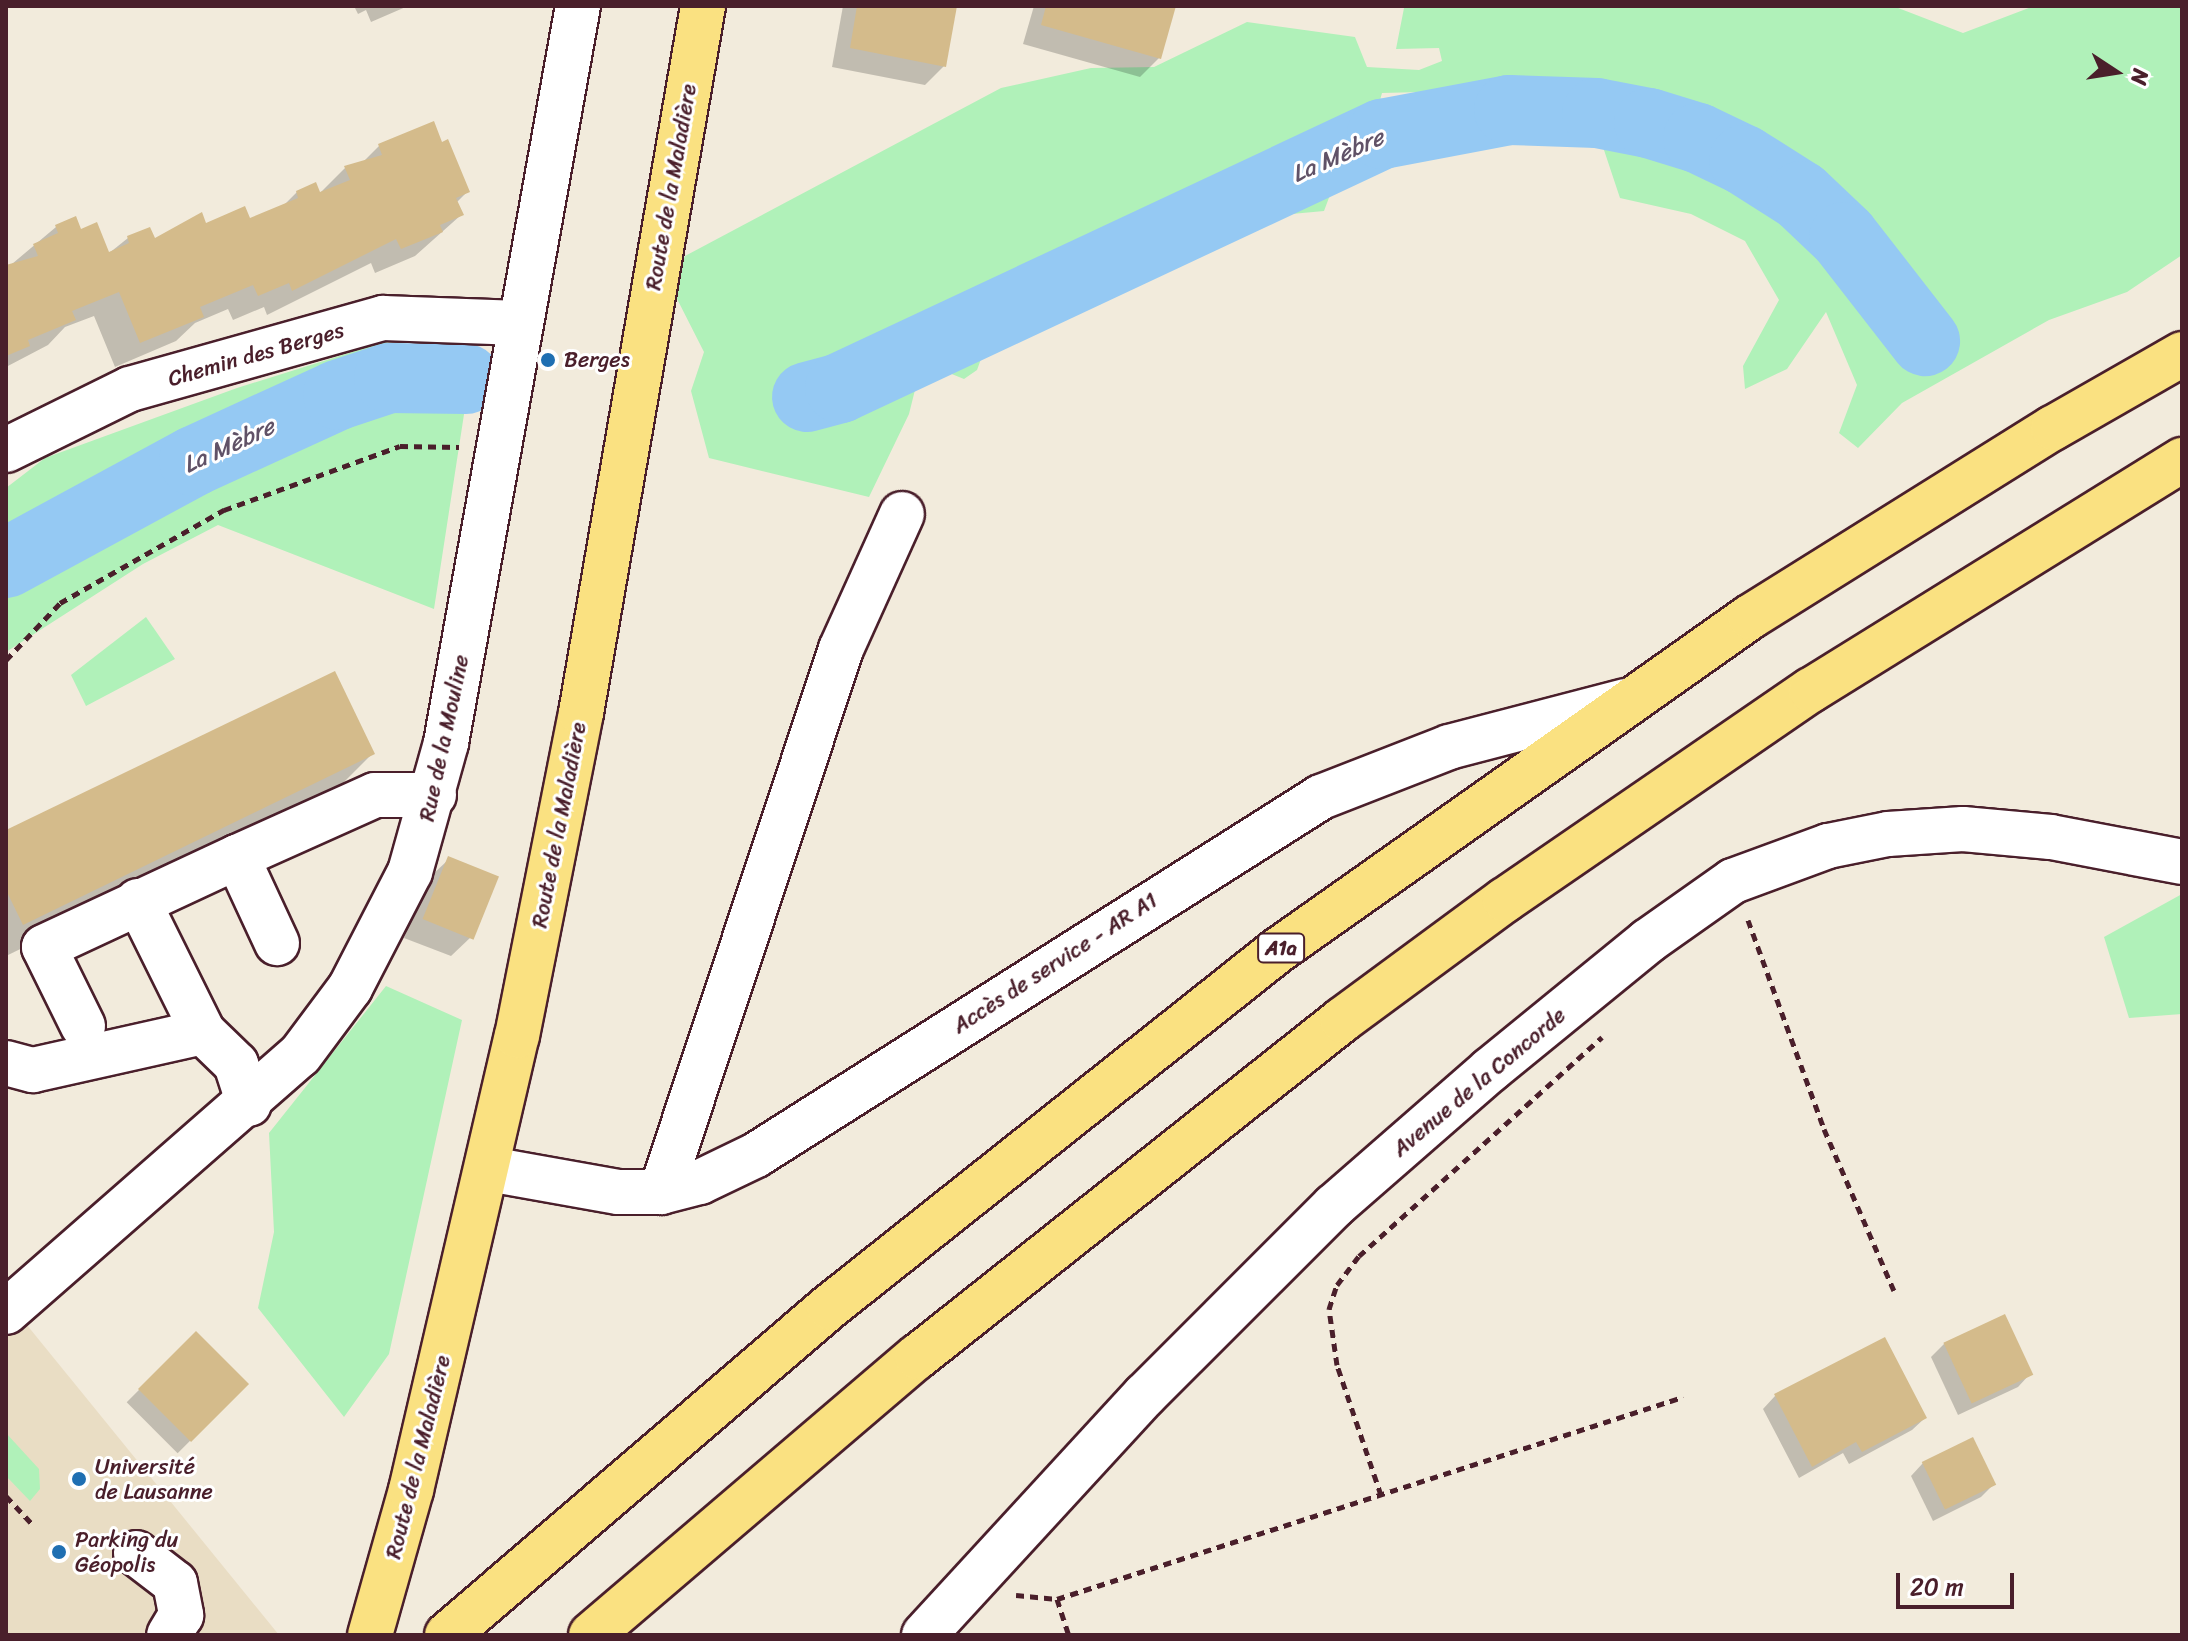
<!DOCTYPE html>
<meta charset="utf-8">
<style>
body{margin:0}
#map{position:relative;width:2188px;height:1641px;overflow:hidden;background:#f2ebdc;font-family:Sriracha,sans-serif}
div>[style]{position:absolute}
.built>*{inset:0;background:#e9ddc4}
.green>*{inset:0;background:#b0f1b9}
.shadow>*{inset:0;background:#0003;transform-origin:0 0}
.river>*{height:70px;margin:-35px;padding:0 35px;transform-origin:35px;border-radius:35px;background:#95c9f3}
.building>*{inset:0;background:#d4bb8b;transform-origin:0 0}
.path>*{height:5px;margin-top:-2.5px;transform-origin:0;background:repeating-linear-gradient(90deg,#4a1f2b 0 8px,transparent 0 14px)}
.roads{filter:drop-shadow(2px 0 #4a1f2b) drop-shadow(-2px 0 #4a1f2b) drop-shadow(0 2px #4a1f2b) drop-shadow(0 -2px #4a1f2b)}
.minor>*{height:44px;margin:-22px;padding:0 22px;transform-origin:22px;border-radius:22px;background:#fff}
.major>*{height:44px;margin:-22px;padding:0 22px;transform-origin:22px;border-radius:22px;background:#fae181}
.highway>*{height:44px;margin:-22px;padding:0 22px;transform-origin:22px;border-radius:22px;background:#fae181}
.dots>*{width:22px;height:22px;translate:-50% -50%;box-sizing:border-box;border:4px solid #fff;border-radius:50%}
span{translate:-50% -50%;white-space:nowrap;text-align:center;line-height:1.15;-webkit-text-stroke:6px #fff;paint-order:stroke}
.shield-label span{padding:2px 6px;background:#fff;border:2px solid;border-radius:6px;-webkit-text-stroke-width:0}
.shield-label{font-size:20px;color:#4a1f2b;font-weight:700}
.street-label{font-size:22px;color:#4a1f2b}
.poi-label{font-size:22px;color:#4a1f2b}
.left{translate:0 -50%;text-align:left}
.water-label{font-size:24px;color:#605267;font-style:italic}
.frame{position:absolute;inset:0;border:8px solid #4a1f2b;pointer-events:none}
.north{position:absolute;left:2076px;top:32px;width:80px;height:80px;-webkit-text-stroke:6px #fff;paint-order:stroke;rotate:102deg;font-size:22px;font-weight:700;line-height:32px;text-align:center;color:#4a1f2b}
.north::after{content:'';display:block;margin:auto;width:28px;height:36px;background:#4a1f2b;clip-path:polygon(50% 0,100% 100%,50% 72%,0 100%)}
.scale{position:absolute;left:1896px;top:1573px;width:118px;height:36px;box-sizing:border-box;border:4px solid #4a1f2b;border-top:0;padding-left:10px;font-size:24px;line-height:28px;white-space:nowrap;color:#4a1f2b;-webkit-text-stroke:6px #fff;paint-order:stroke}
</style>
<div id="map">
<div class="built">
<div style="clip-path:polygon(18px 1314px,279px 1635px,6px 1635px,6px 1323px)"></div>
</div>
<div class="green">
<div style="clip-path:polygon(1424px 6px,1893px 6px,1963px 33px,2034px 6px,2182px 6px,2182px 255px,2127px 292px,2049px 320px,1902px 403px,1858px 448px,1839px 433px,1857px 385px,1826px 312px,1787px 369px,1745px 389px,1743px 366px,1779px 300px,1745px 241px,1691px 214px,1620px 198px,1590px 108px,1500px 90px,1382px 93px,1366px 149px,1322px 163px,1333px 187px,1324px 211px,1281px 215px,1262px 198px,1210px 235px,1191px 229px,1103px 273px,1101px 304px,985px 348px,977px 370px,964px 379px,922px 362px,909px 414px,869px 497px,709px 458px,691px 391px,704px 352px,671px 287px,685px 256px,1001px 88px,1091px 68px,1154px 67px,1247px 22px,1355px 37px,1367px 67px,1419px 70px,1442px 61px,1439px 48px,1396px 49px,1404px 8px)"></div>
<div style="clip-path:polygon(384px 342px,467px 349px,471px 369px,434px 609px,218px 525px,143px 564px,6px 652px,6px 488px,45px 458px,237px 388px)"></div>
<div style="clip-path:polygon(146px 617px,175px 659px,86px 706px,71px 675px)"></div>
<div style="clip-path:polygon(2182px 894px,2182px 1014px,2129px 1018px,2104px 937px)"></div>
<div style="clip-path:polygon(386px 986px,462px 1020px,389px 1354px,344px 1417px,258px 1308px,274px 1232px,269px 1133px)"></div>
<div style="clip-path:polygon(6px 1433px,39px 1469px,40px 1489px,30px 1501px,6px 1476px)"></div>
</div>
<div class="shadow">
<div style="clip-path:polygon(354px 6px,408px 6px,371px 22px,366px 10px,358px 14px)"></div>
<div style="clip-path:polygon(843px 6px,955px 6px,944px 66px,925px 85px,832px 67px)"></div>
<div style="clip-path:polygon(1034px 6px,1174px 6px,1159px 58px,1140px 77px,1023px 44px)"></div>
<div style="clip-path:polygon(441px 144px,468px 191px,456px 203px,461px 215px,415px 256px,375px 273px,371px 263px,267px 315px,264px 307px,233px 320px,228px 309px,195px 323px,176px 341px,115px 367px,94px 316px,65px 327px,48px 345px,6px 367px,6px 269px,56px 227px,80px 231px,108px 254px,128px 238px,154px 241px,205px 225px,249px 221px,282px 207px,297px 192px,319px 194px,345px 168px,362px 163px,379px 146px)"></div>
<div style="clip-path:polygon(372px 754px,326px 800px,6px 956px,6px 832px)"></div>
<div style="clip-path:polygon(449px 859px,471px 937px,451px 956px,404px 938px,429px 878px)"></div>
<div style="left:196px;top:1333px;width:72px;height:98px;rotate:45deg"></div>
<div style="clip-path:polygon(1944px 1344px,2030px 1374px,2018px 1387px,1958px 1415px,1931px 1357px)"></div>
<div style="clip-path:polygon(1775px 1396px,1925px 1418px,1912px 1430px,1849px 1464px,1843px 1453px,1799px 1478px,1763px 1409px)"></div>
<div style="clip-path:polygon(1923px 1463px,1994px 1484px,1981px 1497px,1933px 1521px,1911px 1476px)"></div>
</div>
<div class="river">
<div style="left:807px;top:397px;width:34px;rotate:-15deg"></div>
<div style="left:840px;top:388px;width:599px;rotate:-25.11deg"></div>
<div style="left:1382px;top:134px;width:129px;rotate:-10.7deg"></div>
<div style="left:1509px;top:110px;width:88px;rotate:2deg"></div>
<div style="left:1597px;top:113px;width:53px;rotate:10.9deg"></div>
<div style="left:1649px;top:123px;width:51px;rotate:17deg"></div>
<div style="left:1698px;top:138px;width:51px;rotate:25.6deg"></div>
<div style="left:1744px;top:160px;width:67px;rotate:32.3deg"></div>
<div style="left:1801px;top:196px;width:59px;rotate:43.6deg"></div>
<div style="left:1844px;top:237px;width:132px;rotate:52.1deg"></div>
<div style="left:6px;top:563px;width:214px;rotate:-28.5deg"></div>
<div style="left:194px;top:461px;width:158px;rotate:-24.6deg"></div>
<div style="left:338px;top:395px;width:54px;rotate:-18.4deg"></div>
<div style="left:389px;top:378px;width:77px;rotate:0.7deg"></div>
</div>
<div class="building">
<div style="clip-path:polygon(857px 6px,957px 6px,946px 67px,850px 48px)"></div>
<div style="clip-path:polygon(1046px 6px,1176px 6px,1161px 59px,1041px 25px)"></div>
<div style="clip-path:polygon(434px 121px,442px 142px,448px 139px,470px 192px,456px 198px,464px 215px,440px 225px,443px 232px,401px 249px,396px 239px,292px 291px,289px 283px,258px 296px,253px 285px,200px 307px,204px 317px,140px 343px,119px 292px,72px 311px,76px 320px,28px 340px,30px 346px,6px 356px,6px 265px,38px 256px,33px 244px,58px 233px,55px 225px,76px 216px,81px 229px,97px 222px,109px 252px,129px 243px,127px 236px,150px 227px,155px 238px,202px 212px,206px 223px,245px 206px,250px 218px,298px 198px,296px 191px,316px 182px,320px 192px,350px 180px,344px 166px,382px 155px,378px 144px)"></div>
<div style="clip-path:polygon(335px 671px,375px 754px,23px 925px,6px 890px,6px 830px)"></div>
<div style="left:448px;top:856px;width:55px;height:68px;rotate:22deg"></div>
<div style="left:2005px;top:1314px;width:67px;height:68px;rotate:65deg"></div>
<div style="left:196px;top:1331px;width:75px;height:82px;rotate:45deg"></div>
<div style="clip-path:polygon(1885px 1337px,1927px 1418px,1862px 1452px,1856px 1442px,1812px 1467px,1774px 1394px)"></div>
<div style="left:1973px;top:1437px;width:53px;height:57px;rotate:64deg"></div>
</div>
<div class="path">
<div style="left:6px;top:660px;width:79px;rotate:-46.5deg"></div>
<div style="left:60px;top:603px;width:189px;rotate:-29.6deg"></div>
<div style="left:224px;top:510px;width:187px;rotate:-20deg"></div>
<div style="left:400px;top:446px;width:59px;rotate:1deg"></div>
<div style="left:1748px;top:920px;width:222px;rotate:70deg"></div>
<div style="left:1824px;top:1129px;width:176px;rotate:66.6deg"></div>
<div style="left:1381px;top:1495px;width:137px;rotate:-108.7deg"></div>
<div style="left:1337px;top:1365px;width:57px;rotate:-98.1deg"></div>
<div style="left:1329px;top:1309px;width:25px;rotate:-72deg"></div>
<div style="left:1337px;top:1285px;width:36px;rotate:-53deg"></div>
<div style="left:1359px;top:1256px;width:327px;rotate:-42deg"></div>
<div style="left:6px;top:1496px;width:38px;rotate:47deg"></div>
<div style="left:1016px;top:1595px;width:41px;rotate:5.6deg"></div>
<div style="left:1057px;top:1599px;width:658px;rotate:-17.88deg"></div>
<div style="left:1057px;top:1599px;width:38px;rotate:72deg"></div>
</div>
<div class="roads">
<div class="minor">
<div style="left:6px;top:450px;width:138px;rotate:-26.2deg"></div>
<div style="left:130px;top:389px;width:263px;rotate:-15.7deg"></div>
<div style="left:383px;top:318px;width:137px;rotate:2.1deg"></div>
<div style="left:237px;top:857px;width:151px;rotate:-24.2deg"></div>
<div style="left:375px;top:795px;width:59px"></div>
<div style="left:138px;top:901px;width:146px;rotate:63.6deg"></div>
<div style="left:83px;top:1026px;width:88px;rotate:-116.3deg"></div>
<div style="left:44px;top:947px;width:213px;rotate:-25deg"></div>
<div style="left:237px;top:857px;width:95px;rotate:65.1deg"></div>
<div style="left:6px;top:1063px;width:28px;rotate:15deg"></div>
<div style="left:33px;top:1070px;width:174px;rotate:-12.6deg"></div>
<div style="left:203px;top:1032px;width:46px;rotate:44.1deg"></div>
<div style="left:236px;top:1064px;width:42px;rotate:72deg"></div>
<div style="left:489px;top:1169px;width:131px;rotate:10.1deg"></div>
<div style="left:618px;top:1192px;width:43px"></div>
<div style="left:661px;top:1192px;width:40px;rotate:-14.4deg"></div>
<div style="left:700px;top:1182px;width:62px;rotate:-25.7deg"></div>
<div style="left:756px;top:1155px;width:669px;rotate:-32.36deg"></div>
<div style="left:1321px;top:797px;width:137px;rotate:-21.3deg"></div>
<div style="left:1449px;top:747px;width:182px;rotate:-14.6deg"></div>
<div style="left:661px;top:1192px;width:572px;rotate:-71.66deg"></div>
<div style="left:841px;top:649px;width:148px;rotate:-65.7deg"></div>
<div style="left:6px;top:1312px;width:390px;rotate:-41.2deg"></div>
<div style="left:300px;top:1055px;width:84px;rotate:-53.3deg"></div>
<div style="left:350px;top:988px;width:131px;rotate:-62.7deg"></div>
<div style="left:410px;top:872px;width:134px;rotate:-74.4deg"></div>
<div style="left:446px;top:743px;width:749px;rotate:-79.85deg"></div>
<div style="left:136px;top:1553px;width:49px;rotate:37.6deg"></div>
<div style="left:175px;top:1583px;width:33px;rotate:79deg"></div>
<div style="left:181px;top:1615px;width:23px;rotate:121deg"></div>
<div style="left:924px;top:1635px;width:326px;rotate:-47.4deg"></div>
<div style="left:1145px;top:1395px;width:267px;rotate:-45deg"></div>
<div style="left:1334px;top:1206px;width:207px;rotate:-41.1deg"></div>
<div style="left:1490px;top:1070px;width:204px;rotate:-39.2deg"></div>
<div style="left:1648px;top:941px;width:104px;rotate:-35.2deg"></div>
<div style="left:1733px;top:881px;width:101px;rotate:-20.2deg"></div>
<div style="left:1828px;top:846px;width:61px;rotate:-11.3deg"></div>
<div style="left:1888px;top:834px;width:75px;rotate:-3.8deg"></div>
<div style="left:1963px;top:829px;width:88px;rotate:5.2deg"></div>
<div style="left:2051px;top:837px;width:133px;rotate:10.8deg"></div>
</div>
<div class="major">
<div style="left:370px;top:1635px;width:151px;rotate:-74.2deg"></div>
<div style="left:411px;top:1490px;width:466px;rotate:-76.9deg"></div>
<div style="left:517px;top:1036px;width:329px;rotate:-78.8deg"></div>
<div style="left:581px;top:713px;width:717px;rotate:-80.21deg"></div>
</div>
<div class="highway">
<div style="left:447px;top:1635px;width:503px;rotate:-40.65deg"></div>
<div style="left:829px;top:1307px;width:572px;rotate:-38.47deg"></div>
<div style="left:1277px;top:951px;width:579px;rotate:-35.23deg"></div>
<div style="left:1750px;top:617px;width:357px;rotate:-32deg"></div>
<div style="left:2053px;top:428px;width:149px;rotate:-29.8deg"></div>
<div style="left:591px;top:1635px;width:428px;rotate:-40.5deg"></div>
<div style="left:917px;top:1357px;width:542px;rotate:-38.41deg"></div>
<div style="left:1342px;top:1020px;width:202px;rotate:-36.4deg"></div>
<div style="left:1505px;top:900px;width:371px;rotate:-34.5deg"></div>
<div style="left:1811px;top:690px;width:437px;rotate:-31.8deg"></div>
</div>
</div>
<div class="dots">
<div style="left:548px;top:360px;background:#1f6fb2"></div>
<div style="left:79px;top:1479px;background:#1f6fb2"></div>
<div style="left:59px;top:1552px;background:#1f6fb2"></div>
</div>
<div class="shield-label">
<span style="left:1281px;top:948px">A1a</span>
</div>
<div class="street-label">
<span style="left:671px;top:187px;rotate:-80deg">Route de la Maladière</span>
<span style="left:256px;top:354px;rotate:-16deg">Chemin des Berges</span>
<span style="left:444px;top:738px;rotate:-78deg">Rue de la Mouline</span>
<span style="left:559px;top:825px;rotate:-79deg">Route de la Maladière</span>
<span style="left:1055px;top:963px;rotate:-33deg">Accès de service - AR A1</span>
<span style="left:1479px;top:1082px;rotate:-40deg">Avenue de la Concorde</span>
<span style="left:418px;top:1457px;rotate:-76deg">Route de la Maladière</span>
</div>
<div class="poi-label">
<span class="left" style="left:564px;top:360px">Berges</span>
<span class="left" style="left:95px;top:1479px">Université<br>de Lausanne</span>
<span class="left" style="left:75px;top:1552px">Parking du<br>Géopolis</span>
</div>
<div class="water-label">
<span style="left:1338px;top:156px;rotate:-24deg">La Mèbre</span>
<span style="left:229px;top:446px;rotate:-25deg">La Mèbre</span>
</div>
<div class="frame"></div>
<div class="north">N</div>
<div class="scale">20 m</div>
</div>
